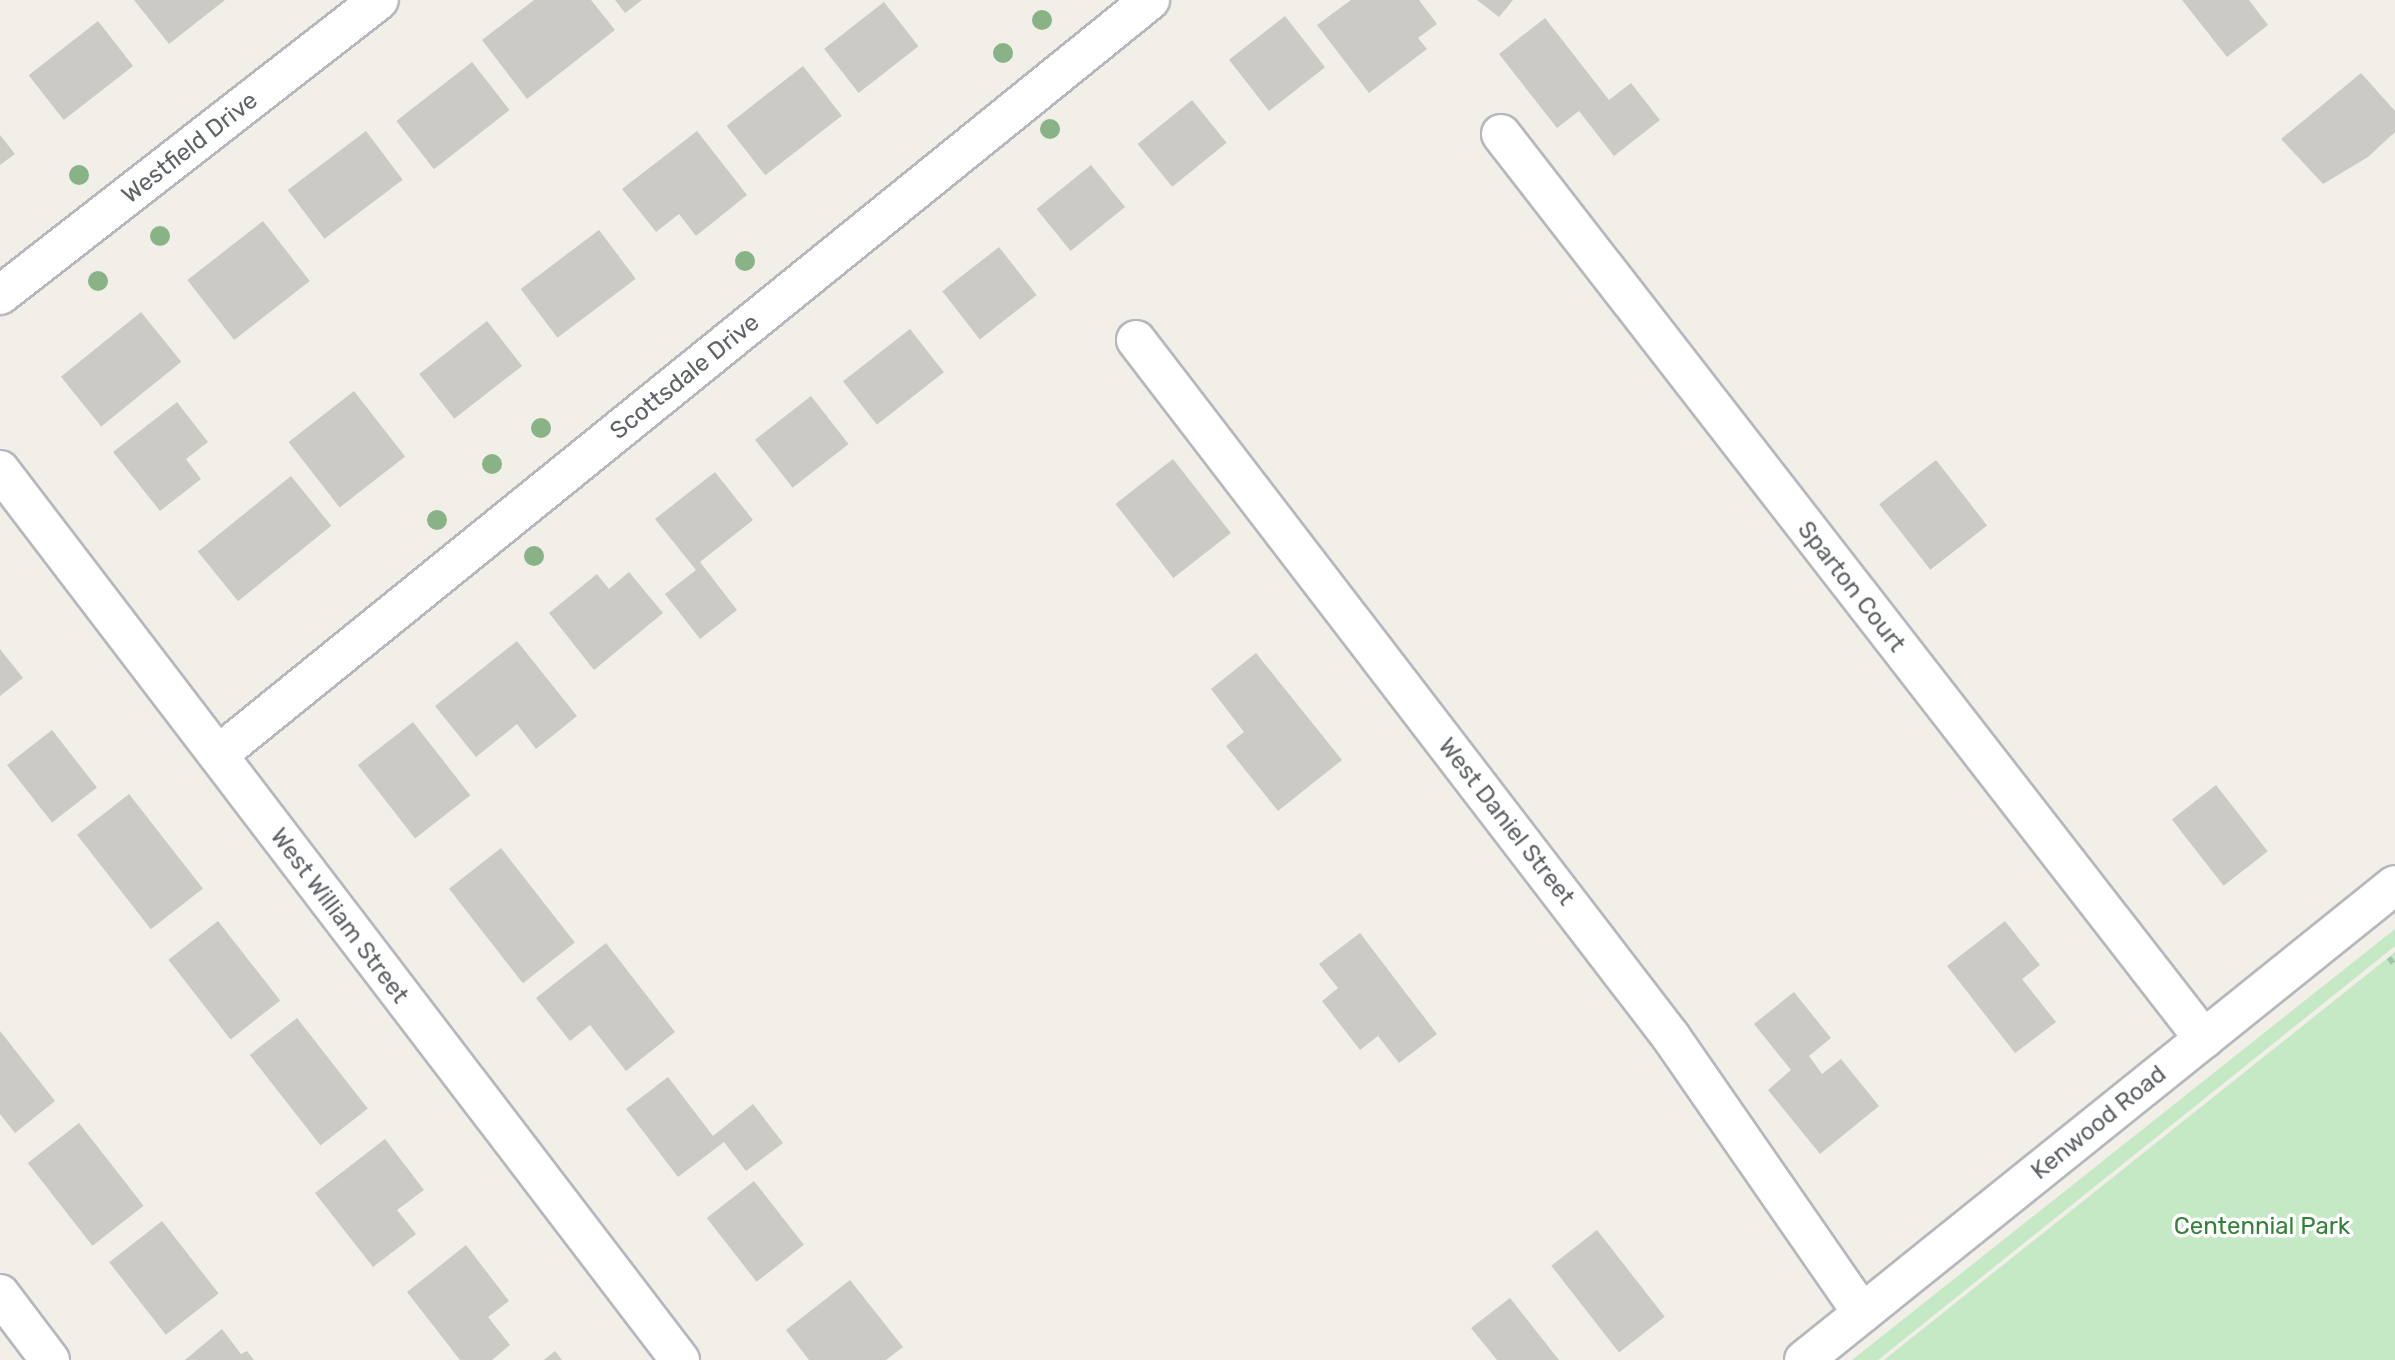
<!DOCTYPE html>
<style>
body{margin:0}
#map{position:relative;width:2395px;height:1360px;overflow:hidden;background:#f1efe8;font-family:Rubik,sans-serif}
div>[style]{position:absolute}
.green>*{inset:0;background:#c5e8c5}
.building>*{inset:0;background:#cccac5;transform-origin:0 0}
.path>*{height:4.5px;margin-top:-2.25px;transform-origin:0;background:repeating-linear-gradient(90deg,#9cc7a9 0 7px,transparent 0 10.5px)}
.roads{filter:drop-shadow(2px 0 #b5b8bc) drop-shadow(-2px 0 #b5b8bc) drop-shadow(0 2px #b5b8bc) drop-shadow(0 -2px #b5b8bc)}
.minor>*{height:38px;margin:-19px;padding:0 19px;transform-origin:19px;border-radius:19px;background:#fff}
.trees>*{width:20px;height:20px;margin:-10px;border-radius:50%;background:#89b387}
span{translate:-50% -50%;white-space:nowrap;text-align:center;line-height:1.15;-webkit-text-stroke:7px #fff;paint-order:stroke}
.street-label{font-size:24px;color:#5f6368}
.park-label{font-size:24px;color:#348238}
</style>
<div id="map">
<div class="green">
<div style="clip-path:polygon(2395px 929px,2395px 946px,1878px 1360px,1852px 1360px)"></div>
<div style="clip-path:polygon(2395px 952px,2395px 1360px,1884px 1360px,2389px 957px)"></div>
</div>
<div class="building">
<div style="clip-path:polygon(134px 0,225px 0,169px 44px)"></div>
<div style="clip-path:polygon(534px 0,591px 0,615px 30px,527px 99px,482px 40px)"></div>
<div style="clip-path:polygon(615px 0,642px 0,625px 13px)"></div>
<div style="clip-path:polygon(1351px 0,1419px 0,1437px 24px,1418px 38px,1427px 49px,1369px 93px,1317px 25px)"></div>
<div style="clip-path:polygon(1477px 0,1513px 0,1499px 17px)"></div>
<div style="clip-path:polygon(2182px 0,2249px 0,2268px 25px,2227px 57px)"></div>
<div style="left:884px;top:2px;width:56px;height:76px;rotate:52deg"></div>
<div style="left:1285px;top:16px;width:65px;height:71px;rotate:52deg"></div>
<div style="clip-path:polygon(1545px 18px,1609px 100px,1631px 83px,1660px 120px,1614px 156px,1579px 111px,1557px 128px,1499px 54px)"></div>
<div style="left:98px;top:21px;width:57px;height:88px;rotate:52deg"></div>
<div style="left:472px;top:62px;width:61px;height:96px;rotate:52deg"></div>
<div style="left:803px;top:66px;width:63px;height:97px;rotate:52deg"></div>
<div style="clip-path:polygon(2361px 73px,2395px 111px,2395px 132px,2368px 157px,2323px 184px,2281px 139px)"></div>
<div style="left:1192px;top:100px;width:55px;height:70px;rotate:51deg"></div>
<div style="left:366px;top:131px;width:61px;height:98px;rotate:53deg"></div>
<div style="clip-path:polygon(697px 131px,747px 195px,696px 236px,679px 214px,656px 232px,622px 189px)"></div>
<div style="clip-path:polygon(0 135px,15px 154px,0 165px)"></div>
<div style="left:1091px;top:165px;width:54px;height:70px;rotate:51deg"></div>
<div style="left:263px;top:221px;width:76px;height:96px;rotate:52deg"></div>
<div style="left:599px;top:230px;width:61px;height:98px;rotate:53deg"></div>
<div style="left:999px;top:247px;width:61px;height:72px;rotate:52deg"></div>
<div style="left:141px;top:312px;width:64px;height:103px;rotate:51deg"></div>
<div style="left:487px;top:321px;width:57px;height:86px;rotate:52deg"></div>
<div style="left:910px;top:329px;width:55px;height:85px;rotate:52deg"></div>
<div style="left:354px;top:391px;width:83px;height:83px;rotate:52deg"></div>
<div style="left:811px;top:396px;width:61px;height:71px;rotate:52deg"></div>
<div style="clip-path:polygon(177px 402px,208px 442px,186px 459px,201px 479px,160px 511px,113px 452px)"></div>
<div style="left:1173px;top:459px;width:94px;height:73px;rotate:52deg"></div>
<div style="left:1936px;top:460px;width:83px;height:72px;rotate:52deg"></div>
<div style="clip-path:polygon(715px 472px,753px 520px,700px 562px,737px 610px,700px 639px,665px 594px,696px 570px,655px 519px)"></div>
<div style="left:291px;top:476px;width:64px;height:120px;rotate:51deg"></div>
<div style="clip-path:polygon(629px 572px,663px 613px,594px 670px,549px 613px,597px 574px,609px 589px)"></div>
<div style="clip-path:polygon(517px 641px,577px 716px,536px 749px,517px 724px,476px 757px,435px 706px)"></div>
<div style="clip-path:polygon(0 649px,23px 678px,0 696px)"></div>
<div style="clip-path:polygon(1256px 653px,1342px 760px,1278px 811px,1226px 746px,1244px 732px,1211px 689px)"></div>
<div style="left:413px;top:722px;width:93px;height:70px;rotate:52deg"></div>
<div style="left:52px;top:730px;width:73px;height:57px;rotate:52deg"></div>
<div style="left:2216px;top:785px;width:84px;height:56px;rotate:52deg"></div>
<div style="left:129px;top:794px;width:120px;height:66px;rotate:52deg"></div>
<div style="left:501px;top:848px;width:120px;height:66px;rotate:52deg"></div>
<div style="left:218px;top:921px;width:101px;height:63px;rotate:52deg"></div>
<div style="clip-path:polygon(2005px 921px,2040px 965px,2022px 979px,2056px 1022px,2015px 1053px,1947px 966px)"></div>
<div style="clip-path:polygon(1360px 933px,1437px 1034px,1399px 1063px,1378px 1036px,1360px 1050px,1322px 1001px,1338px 988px,1319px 964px)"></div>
<div style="clip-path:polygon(606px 943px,675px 1032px,626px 1071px,590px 1025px,570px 1041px,536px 998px)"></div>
<div style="clip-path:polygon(1794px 992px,1831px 1038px,1809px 1056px,1822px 1074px,1841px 1059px,1879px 1106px,1820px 1154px,1768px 1090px,1791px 1070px,1754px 1024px)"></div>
<div style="left:297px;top:1018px;width:115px;height:60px;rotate:52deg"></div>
<div style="clip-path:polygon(0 1031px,55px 1101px,15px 1133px,0 1114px)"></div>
<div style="clip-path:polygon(668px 1077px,713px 1136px,753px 1104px,783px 1143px,746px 1171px,724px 1142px,678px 1177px,626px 1109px)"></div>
<div style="left:79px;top:1123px;width:105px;height:65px;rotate:52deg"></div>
<div style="clip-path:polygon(385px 1139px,424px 1190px,397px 1210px,416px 1234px,373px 1267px,315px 1193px)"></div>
<div style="left:754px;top:1181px;width:81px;height:60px;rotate:52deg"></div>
<div style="left:162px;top:1221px;width:92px;height:67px;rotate:52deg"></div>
<div style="left:1597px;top:1230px;width:110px;height:58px;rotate:52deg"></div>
<div style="clip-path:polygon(466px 1245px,509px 1301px,488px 1317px,510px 1345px,492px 1360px,460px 1360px,407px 1292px)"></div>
<div style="clip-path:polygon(850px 1280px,903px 1347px,886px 1360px,809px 1360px,786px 1330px)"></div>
<div style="clip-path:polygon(1510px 1298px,1559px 1360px,1497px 1360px,1471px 1328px)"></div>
<div style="clip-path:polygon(222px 1329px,241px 1354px,247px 1351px,254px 1360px,185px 1360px)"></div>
<div style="clip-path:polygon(555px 1351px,562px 1360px,544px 1360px)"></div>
</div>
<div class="path">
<div style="left:2389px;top:957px;width:10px;rotate:53deg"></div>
</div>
<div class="roads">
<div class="minor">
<div style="left:1501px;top:134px;width:1146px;rotate:52.16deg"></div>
<div style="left:0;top:295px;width:480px;rotate:-37.9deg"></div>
<div style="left:1136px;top:340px;width:879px;rotate:52.49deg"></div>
<div style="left:1671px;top:1037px;width:336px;rotate:55.3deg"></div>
<div style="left:0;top:470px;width:1120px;rotate:52.62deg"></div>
<div style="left:219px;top:754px;width:1198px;rotate:-39deg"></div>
<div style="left:0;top:1294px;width:83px;rotate:52.9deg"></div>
<div style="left:1804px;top:1360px;width:758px;rotate:-38.79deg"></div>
</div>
</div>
<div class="trees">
<div style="left:1042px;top:20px"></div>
<div style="left:1003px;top:53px"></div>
<div style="left:1050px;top:129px"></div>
<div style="left:79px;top:175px"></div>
<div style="left:160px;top:236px"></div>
<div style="left:745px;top:261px"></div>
<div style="left:98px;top:281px"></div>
<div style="left:541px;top:428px"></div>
<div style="left:492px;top:464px"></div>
<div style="left:437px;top:520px"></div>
<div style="left:534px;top:556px"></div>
</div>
<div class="street-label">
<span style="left:190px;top:148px;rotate:-38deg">Westfield Drive</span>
<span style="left:685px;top:377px;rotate:-39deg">Scottsdale Drive</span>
<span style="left:1851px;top:587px;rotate:52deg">Sparton Court</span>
<span style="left:1506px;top:822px;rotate:52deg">West Daniel Street</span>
<span style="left:339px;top:916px;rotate:53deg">West William Street</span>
<span style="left:2099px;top:1123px;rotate:-39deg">Kenwood Road</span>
</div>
<div class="park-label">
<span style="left:2262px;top:1227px">Centennial Park</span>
</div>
</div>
